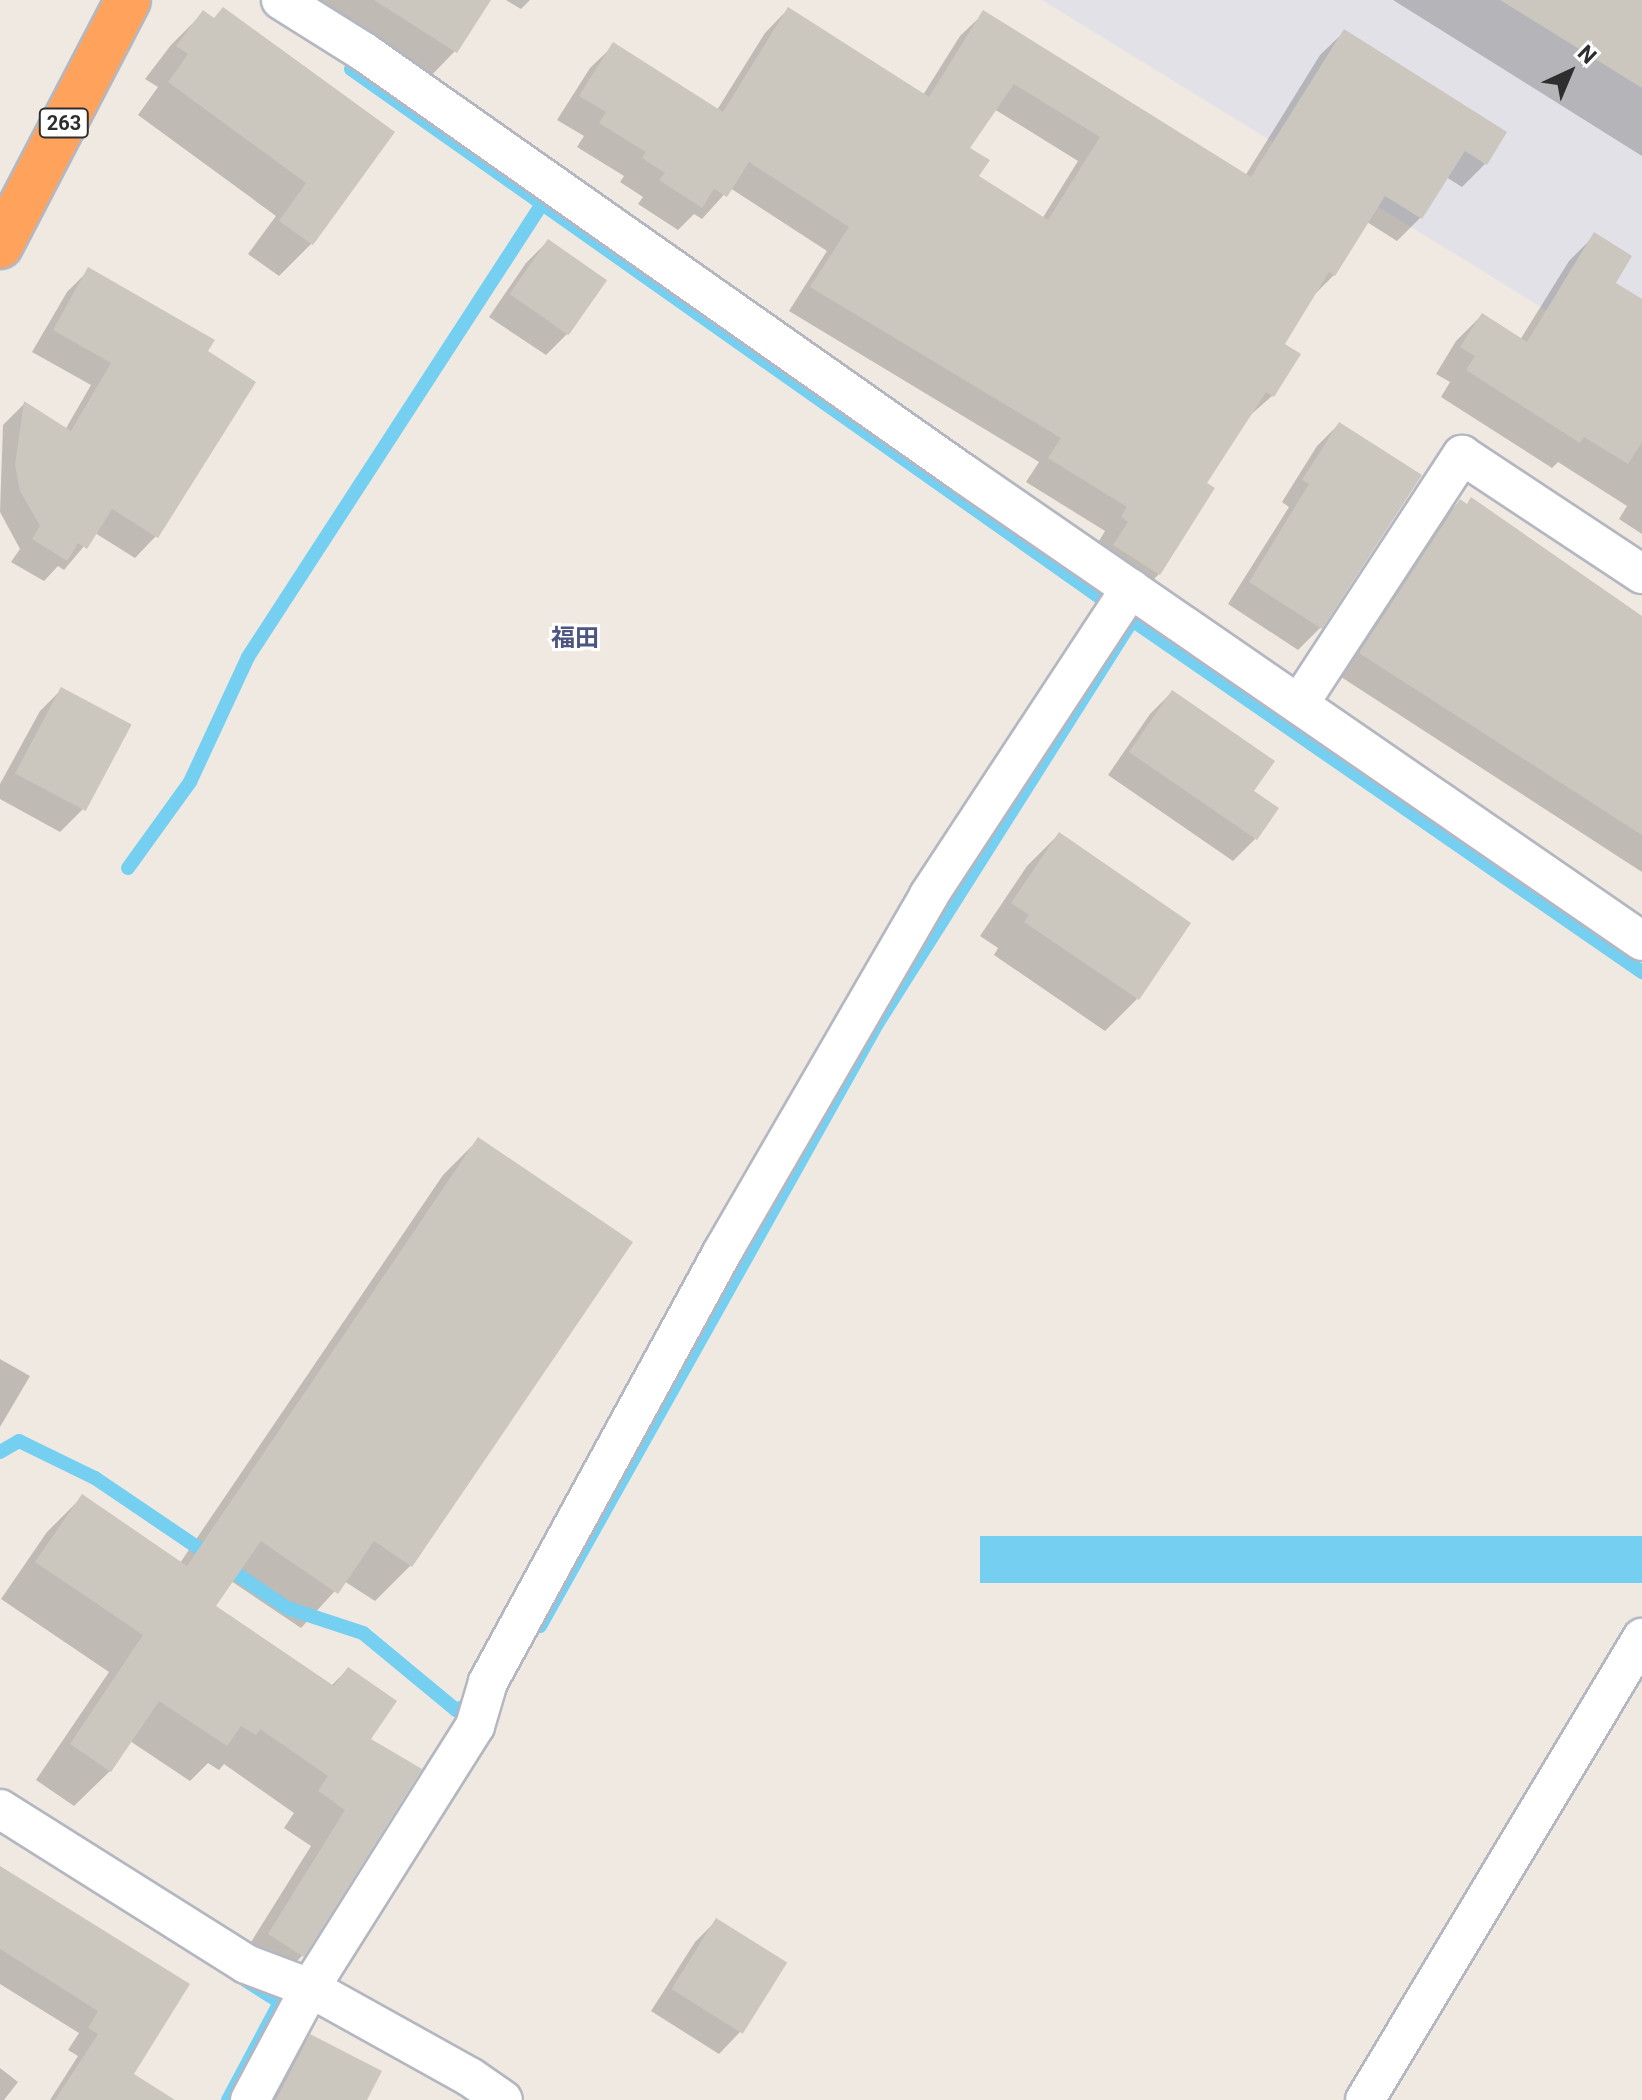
<!DOCTYPE html>
<meta charset="utf-8">
<style>
body{margin:0}
#map{position:relative;width:1642px;height:2100px;overflow:hidden;background:#efe9e1;font-family:Roboto,"Noto Sans JP",sans-serif}
div>[style]{position:absolute}
.industrial>*{inset:0;background:#e3e1e8}
.water>*{inset:0;background:#75cff0;transform-origin:0 0}
.shadow>*{inset:0;background:#0003}
.stream>*{height:14px;margin:-7px;padding:0 7px;transform-origin:7px;border-radius:7px;background:#75cff0}
.building>*{inset:0;background:#cbc7bf;transform-origin:0 0}
.roads{filter:drop-shadow(2px 0 #b4b7c1) drop-shadow(-2px 0 #b4b7c1) drop-shadow(0 2px #b4b7c1) drop-shadow(0 -2px #b4b7c1)}
.street>*{height:38px;margin:-19px;padding:0 19px;transform-origin:19px;border-radius:19px;background:#fff}
.highway>*{height:44px;margin:-22px;padding:0 22px;transform-origin:22px;border-radius:22px;background:#ffa35c}
span{translate:-50% -50%;white-space:nowrap;text-align:center;line-height:1.15;-webkit-text-stroke:6px #fff;paint-order:stroke}
.shield-label span{padding:2px 6px;background:#fff;border:2px solid;border-radius:6px;-webkit-text-stroke-width:0}
.shield-label{font-size:20px;color:#2e2e2e;font-weight:700}
.neighbourhood-label{font-size:24px;color:#4d5680;font-weight:700}
.north{position:absolute;left:1530px;top:32px;width:80px;height:80px;-webkit-text-stroke:6px #fff;paint-order:stroke;rotate:44deg;font-size:22px;font-weight:700;line-height:32px;text-align:center;color:#2e2e2e}
.north::after{content:'';display:block;margin:auto;width:28px;height:36px;background:#2e2e2e;clip-path:polygon(50% 0,100% 100%,50% 72%,0 100%)}
</style>
<div id="map">
<div class="industrial">
<div style="clip-path:polygon(1042px 0,1642px 0,1642px 369px)"></div>
</div>
<div class="water">
<div style="left:1642px;top:1536px;width:47px;height:662px;rotate:90deg"></div>
</div>
<div class="shadow">
<div style="clip-path:polygon(311px 0,488px 0,455px 51px,423px 84px)"></div>
<div style="clip-path:polygon(506px 0,530px 0,521px 9px)"></div>
<div style="clip-path:polygon(1393px 0,1642px 0,1642px 156px)"></div>
<div style="clip-path:polygon(evenodd,788px 9px,923px 95px,960px 36px,984px 13px,1245px 176px,1320px 55px,1344px 32px,1485px 164px,1462px 187px,1446px 177px,1420px 218px,1397px 241px,1367px 222px,1334px 275px,1311px 298px,1282px 345px,1272px 396px,1247px 418px,1205px 484px,1159px 574px,1136px 597px,1091px 569px,1106px 546px,1099px 541px,1105px 531px,1026px 482px,1039px 462px,789px 311px,827px 251px,730px 188px,702px 219px,694px 214px,678px 230px,638px 204px,643px 197px,620px 182px,624px 176px,577px 147px,584px 136px,557px 120px,590px 68px,614px 45px,717px 110px,765px 33px,788px 9px,994px 109px,1078px 161px,1042px 219px,976px 177px,968px 148px,994px 109px)"></div>
<div style="clip-path:polygon(203px 13px,392px 132px,311px 244px,279px 276px,248px 254px,276px 216px,138px 115px,158px 87px,145px 79px,171px 45px)"></div>
<div style="clip-path:polygon(1595px 235px,1613px 284px,1642px 301px,1642px 534px,1619px 519px,1627px 506px,1558px 462px,1552px 468px,1441px 397px,1450px 382px,1436px 374px,1456px 341px,1482px 315px,1520px 340px,1569px 261px)"></div>
<div style="clip-path:polygon(548px 241px,568px 333px,546px 355px,489px 317px,526px 263px)"></div>
<div style="clip-path:polygon(89px 270px,205px 352px,156px 536px,135px 558px,95px 533px,64px 570px,58px 566px,44px 581px,11px 562px,20px 549px,0 512px,3px 425px,24px 404px,65px 430px,91px 385px,32px 352px,67px 292px)"></div>
<div style="clip-path:polygon(1339px 424px,1320px 628px,1298px 650px,1228px 604px,1289px 507px,1282px 502px,1317px 446px)"></div>
<div style="clip-path:polygon(1460px 501px,1642px 617px,1642px 872px,1338px 675px,1438px 523px)"></div>
<div style="clip-path:polygon(62px 689px,128px 726px,82px 810px,60px 832px,0 799px,0 784px,40px 711px)"></div>
<div style="clip-path:polygon(1172px 692px,1251px 792px,1276px 809px,1255px 839px,1233px 861px,1108px 775px,1150px 714px)"></div>
<div style="clip-path:polygon(1059px 834px,1137px 999px,1105px 1031px,994px 955px,998px 948px,980px 936px,1027px 866px)"></div>
<div style="clip-path:polygon(479px 1139px,410px 1566px,375px 1601px,344px 1581px,301px 1628px,231px 1581px,213px 1607px,331px 1686px,348px 1669px,368px 1739px,419px 1770px,302px 1956px,266px 1991px,233px 1971px,311px 1846px,284px 1828px,294px 1813px,224px 1764px,219px 1770px,208px 1763px,190px 1781px,130px 1741px,110px 1771px,74px 1806px,36px 1780px,109px 1672px,1px 1599px,47px 1532px,83px 1496px,180px 1563px,443px 1175px)"></div>
<div style="clip-path:polygon(0 1359px,30px 1376px,0 1427px)"></div>
<div style="clip-path:polygon(0 1867px,187px 1985px,131px 2074px,166px 2100px,50px 2100px,78px 2056px,68px 2050px,79px 2033px,0 1984px)"></div>
<div style="clip-path:polygon(717px 1920px,740px 2032px,719px 2054px,651px 2011px,695px 1942px)"></div>
<div style="clip-path:polygon(311px 2036px,364px 2100px,267px 2100px,289px 2058px)"></div>
<div style="clip-path:polygon(0 2068px,18px 2082px,4px 2100px,0 2100px)"></div>
</div>
<div class="stream">
<div style="left:351px;top:69px;width:956px;rotate:35.2deg"></div>
<div style="left:1132px;top:620px;width:620px;rotate:34.61deg"></div>
<div style="left:128px;top:868px;width:106px;rotate:-54.2deg"></div>
<div style="left:190px;top:782px;width:138px;rotate:-65.1deg"></div>
<div style="left:248px;top:657px;width:540px;rotate:-57.02deg"></div>
<div style="left:0;top:1452px;width:22px;rotate:-30deg"></div>
<div style="left:19px;top:1441px;width:85px;rotate:26deg"></div>
<div style="left:95px;top:1478px;width:232px;rotate:34.1deg"></div>
<div style="left:287px;top:1608px;width:80px;rotate:18.2deg"></div>
<div style="left:363px;top:1633px;width:121px;rotate:39.6deg"></div>
<div style="left:456px;top:1710px;width:21px;rotate:-23deg"></div>
<div style="left:540px;top:1626px;width:690px;rotate:-60.76deg"></div>
<div style="left:877px;top:1024px;width:478px;rotate:-57.7deg"></div>
<div style="left:228px;top:2100px;width:111px;rotate:-62deg"></div>
<div style="left:280px;top:2002px;width:41px;rotate:-147.8deg"></div>
</div>
<div class="building">
<div style="clip-path:polygon(374px 0,491px 0,457px 53px)"></div>
<div style="clip-path:polygon(1500px 0,1642px 0,1642px 88px)"></div>
<div style="clip-path:polygon(223px 7px,395px 132px,313px 245px,279px 221px,306px 183px,168px 82px,188px 54px,176px 46px,203px 10px,214px 18px)"></div>
<div style="clip-path:polygon(evenodd,788px 7px,929px 97px,983px 10px,1251px 177px,1344px 29px,1507px 132px,1487px 165px,1465px 151px,1422px 219px,1385px 196px,1335px 276px,1329px 272px,1285px 344px,1301px 354px,1274px 397px,1266px 392px,1207px 483px,1215px 488px,1160px 575px,1113px 545px,1128px 522px,1121px 517px,1127px 507px,1048px 458px,1061px 438px,810px 287px,849px 227px,749px 162px,727px 197px,714px 189px,702px 208px,659px 180px,665px 173px,642px 158px,646px 152px,599px 123px,606px 112px,579px 96px,613px 42px,723px 112px,788px 7px,1014px 84px,1100px 137px,1048px 220px,979px 176px,990px 160px,970px 148px,1014px 84px)"></div>
<div style="clip-path:polygon(1594px 232px,1632px 256px,1616px 283px,1642px 299px,1642px 442px,1628px 464px,1584px 437px,1580px 443px,1466px 370px,1475px 356px,1460px 347px,1482px 313px,1527px 342px)"></div>
<div style="left:548px;top:239px;width:72px;height:67px;rotate:35deg"></div>
<div style="clip-path:polygon(88px 267px,215px 340px,208px 351px,256px 382px,158px 538px,112px 509px,87px 549px,78px 543px,67px 561px,32px 539px,40px 526px,20px 491px,15px 465px,24px 401px,71px 431px,111px 363px,53px 330px)"></div>
<div style="clip-path:polygon(1339px 422px,1422px 475px,1322px 629px,1249px 582px,1309px 484px,1302px 480px)"></div>
<div style="clip-path:polygon(1471px 497px,1642px 616px,1642px 835px,1359px 653px,1460px 499px,1467px 504px)"></div>
<div style="left:61px;top:687px;width:80px;height:98px;rotate:28deg"></div>
<div style="clip-path:polygon(1172px 690px,1275px 761px,1254px 791px,1279px 808px,1257px 840px,1129px 752px)"></div>
<div style="clip-path:polygon(1059px 832px,1191px 923px,1139px 1000px,1024px 922px,1029px 915px,1011px 903px)"></div>
<div style="clip-path:polygon(478px 1137px,633px 1242px,412px 1567px,374px 1541px,338px 1594px,261px 1541px,216px 1606px,334px 1686px,348px 1667px,397px 1701px,371px 1739px,422px 1769px,304px 1957px,268px 1934px,345px 1810px,318px 1791px,328px 1776px,260px 1729px,256px 1735px,241px 1726px,227px 1746px,159px 1701px,111px 1772px,70px 1744px,143px 1635px,35px 1562px,82px 1494px,187px 1566px)"></div>
<div style="clip-path:polygon(0 1866px,190px 1984px,134px 2074px,175px 2100px,55px 2100px,98px 2034px,88px 2028px,98px 2011px,0 1949px)"></div>
<div style="left:716px;top:1918px;width:84px;height:84px;rotate:32deg"></div>
<div style="clip-path:polygon(310px 2034px,382px 2071px,367px 2100px,276px 2100px)"></div>
</div>
<div class="roads">
<div class="street">
<div style="left:281px;top:0;width:98px;rotate:32.1deg"></div>
<div style="left:364px;top:52px;width:734px;rotate:35.12deg"></div>
<div style="left:964px;top:474px;width:823px;rotate:34.56deg"></div>
<div style="left:1299px;top:704px;width:298px;rotate:-56.8deg"></div>
<div style="left:1462px;top:455px;width:216px;rotate:33.5deg"></div>
<div style="left:0;top:1809px;width:291px;rotate:32.2deg"></div>
<div style="left:246px;top:1964px;width:68px;rotate:20.6deg"></div>
<div style="left:310px;top:1988px;width:183px;rotate:29.1deg"></div>
<div style="left:470px;top:2077px;width:40px;rotate:34.9deg"></div>
<div style="left:250px;top:2100px;width:127px;rotate:-61.8deg"></div>
<div style="left:310px;top:1988px;width:310px;rotate:-57.8deg"></div>
<div style="left:475px;top:1726px;width:46px;rotate:-73.5deg"></div>
<div style="left:488px;top:1682px;width:491px;rotate:-61.4deg"></div>
<div style="left:723px;top:1251px;width:411px;rotate:-59.9deg"></div>
<div style="left:929px;top:895px;width:367px;rotate:-56.7deg"></div>
<div style="left:1365px;top:2100px;width:539px;rotate:-59.05deg"></div>
</div>
<div class="highway">
<div style="left:0;top:246px;width:277px;rotate:-62.5deg"></div>
</div>
</div>
<div class="shield-label">
<span style="left:64px;top:123px">263</span>
</div>
<div class="neighbourhood-label">
<span style="left:575px;top:639px">福田</span>
</div>
<div class="north">N</div>
</div>
